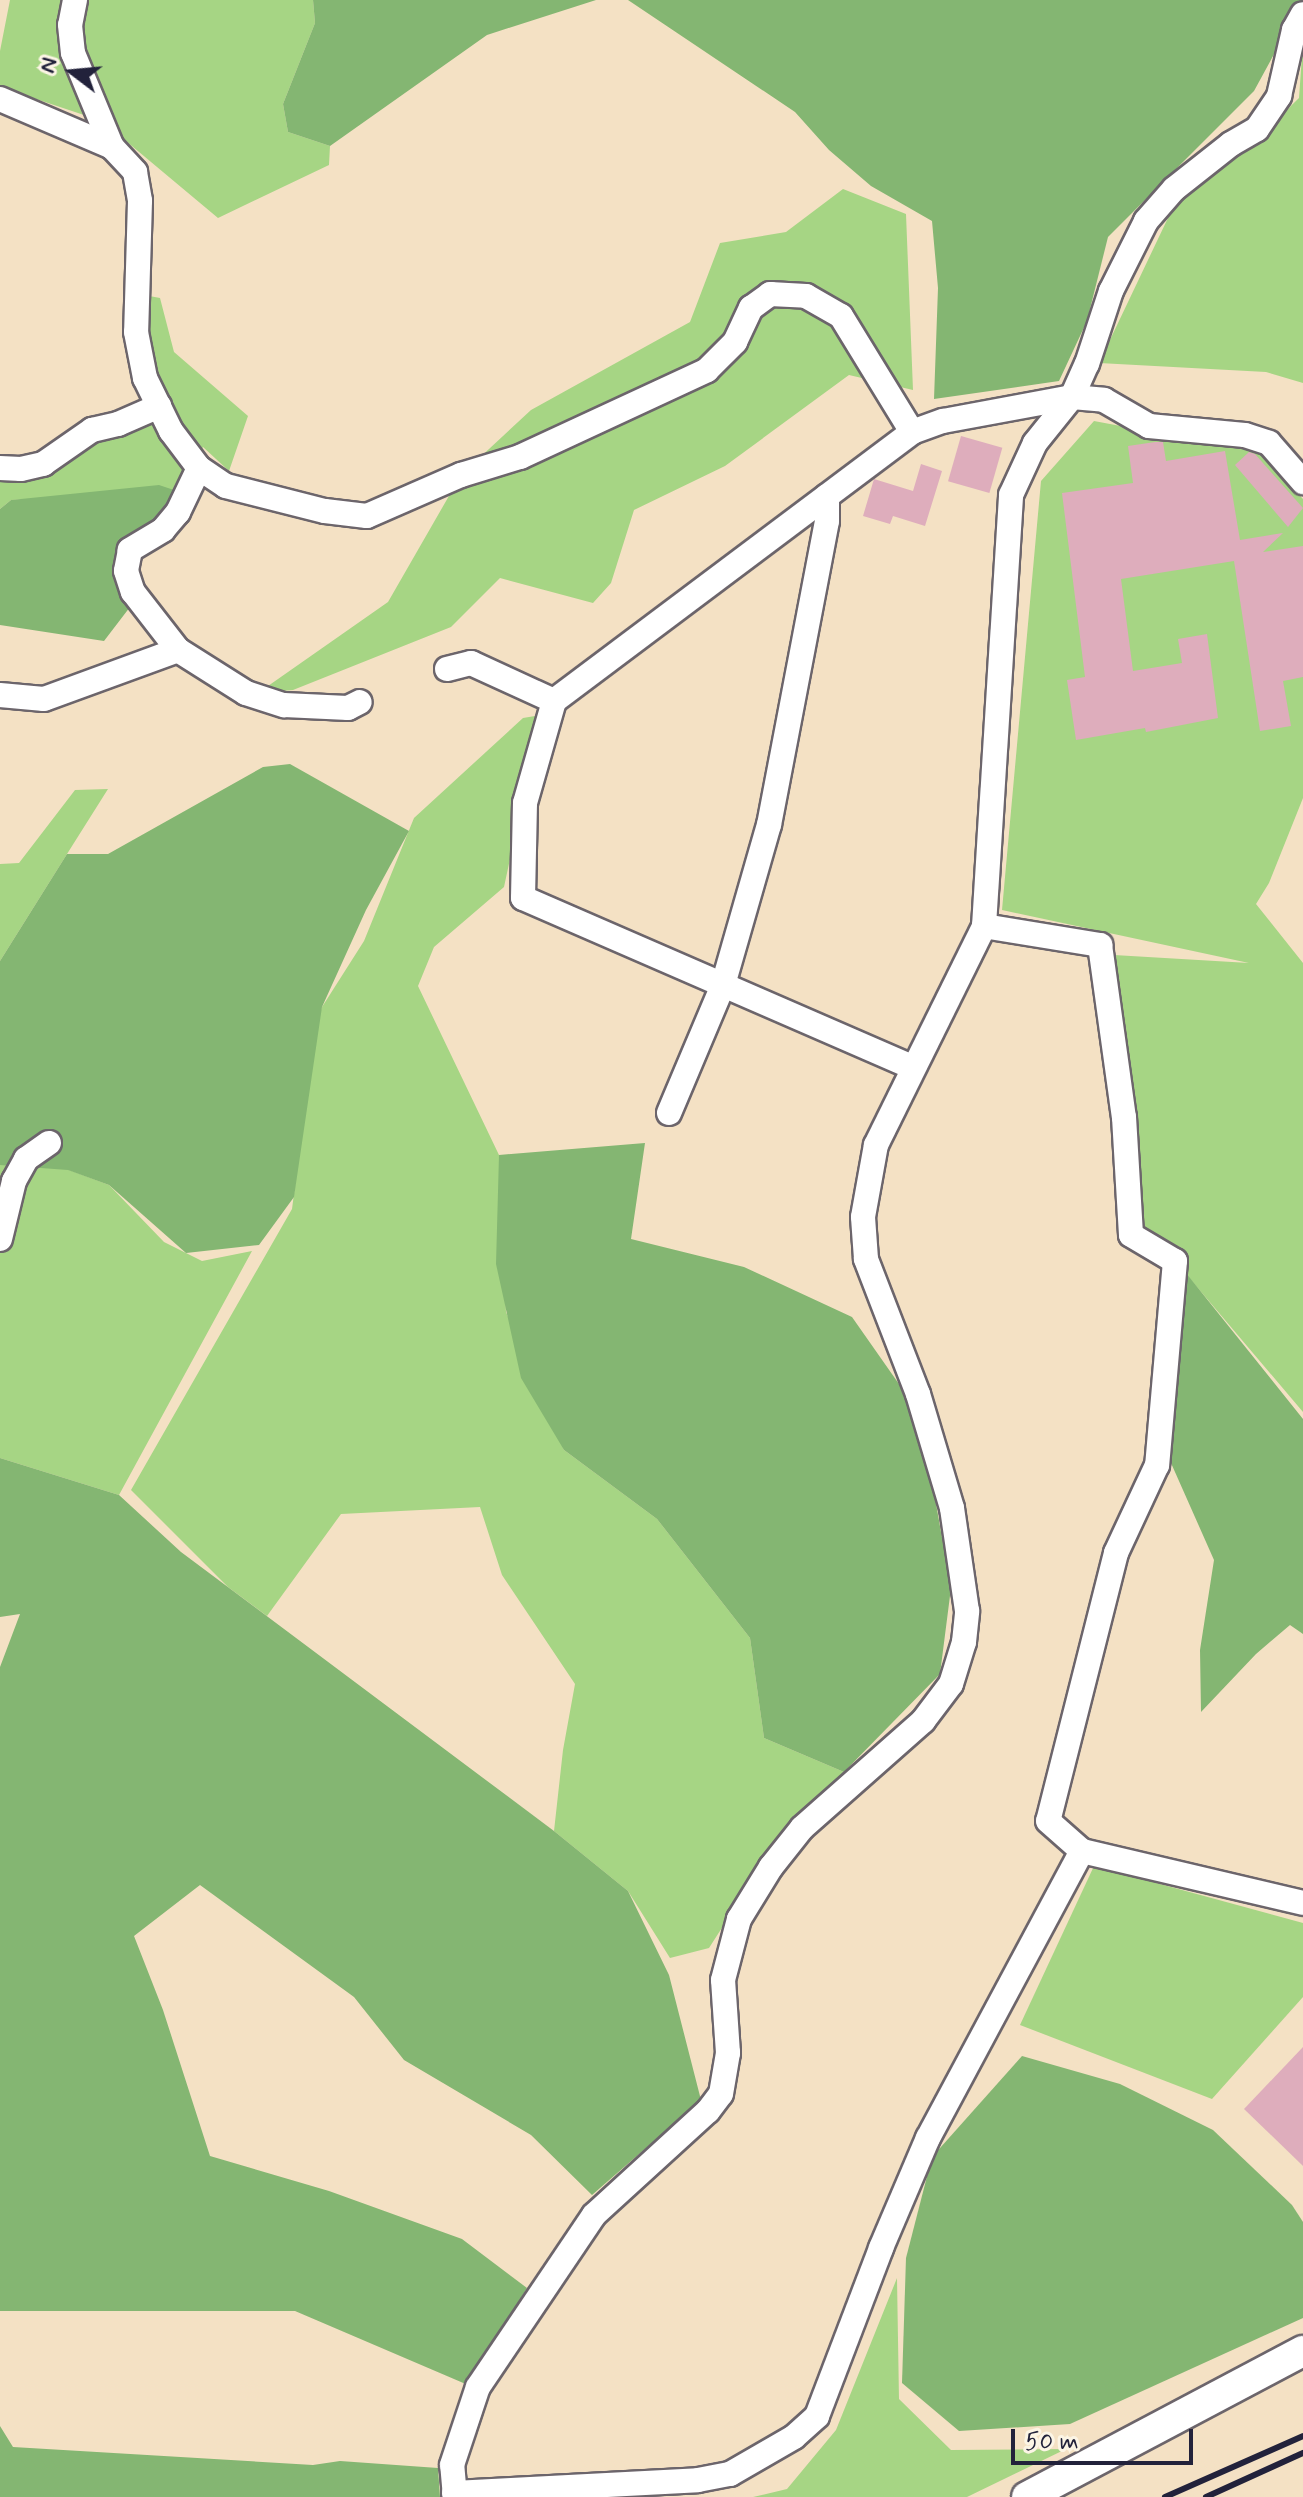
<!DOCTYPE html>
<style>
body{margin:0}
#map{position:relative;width:1303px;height:2497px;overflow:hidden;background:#f4e1c4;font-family:Mynerve,sans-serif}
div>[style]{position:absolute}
.green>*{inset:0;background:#a6d584}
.forest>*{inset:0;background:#84b672}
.building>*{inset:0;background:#deadbc;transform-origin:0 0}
.roads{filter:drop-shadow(2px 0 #6c656b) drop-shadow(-2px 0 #6c656b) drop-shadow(0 2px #6c656b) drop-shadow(0 -2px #6c656b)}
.minor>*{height:24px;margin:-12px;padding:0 12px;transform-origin:12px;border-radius:12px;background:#fff}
.major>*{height:30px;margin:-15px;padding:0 15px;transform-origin:15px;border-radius:15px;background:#fff}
.rail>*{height:6px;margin:-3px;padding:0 3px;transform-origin:3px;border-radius:3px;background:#22223b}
span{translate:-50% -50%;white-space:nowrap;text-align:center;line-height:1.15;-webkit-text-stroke:7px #fcf5e5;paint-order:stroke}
.north{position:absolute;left:32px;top:32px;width:80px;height:80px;-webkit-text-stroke:6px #fcf5e5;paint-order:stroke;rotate:286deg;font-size:22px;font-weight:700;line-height:32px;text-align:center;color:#22223b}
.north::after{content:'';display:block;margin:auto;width:28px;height:36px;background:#22223b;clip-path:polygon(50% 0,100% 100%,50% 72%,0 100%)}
.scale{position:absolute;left:1011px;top:2429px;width:182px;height:36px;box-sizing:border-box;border:4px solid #22223b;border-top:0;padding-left:10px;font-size:24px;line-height:28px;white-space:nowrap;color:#22223b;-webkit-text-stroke:6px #fcf5e5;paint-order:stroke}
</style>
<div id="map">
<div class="green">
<div style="clip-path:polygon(10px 0,313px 0,315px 23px,283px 104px,288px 132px,330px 146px,329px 165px,218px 218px,102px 121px,0 87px,0 51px)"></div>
<div style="clip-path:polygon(1303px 41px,1303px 383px,1266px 372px,1099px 363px,1177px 199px,1242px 154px,1299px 98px)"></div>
<div style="clip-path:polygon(843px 189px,906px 214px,913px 390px,849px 375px,725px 466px,634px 510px,611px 583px,593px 603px,500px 578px,451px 627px,293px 690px,258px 693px,388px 602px,461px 475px,531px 410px,690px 322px,720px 243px,786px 232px)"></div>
<div style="clip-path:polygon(144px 295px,160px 298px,174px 352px,248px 416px,229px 471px,203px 447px,177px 491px,11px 500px,0 509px,0 480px,51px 474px,83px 441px,169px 414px,143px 333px)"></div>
<div style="clip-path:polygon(1094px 421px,1259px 452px,1303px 499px,1303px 798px,1269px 883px,1256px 904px,1303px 963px,1303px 1412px,1175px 1261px,1131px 1235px,1114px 955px,1249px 963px,1002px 910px,1041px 481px)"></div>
<div style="clip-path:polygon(541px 715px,504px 887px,434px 947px,418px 986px,499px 1155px,506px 1312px,564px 1450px,657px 1519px,750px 1638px,764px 1738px,844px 1772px,775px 1845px,709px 1948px,670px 1958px,628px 1891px,554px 1831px,563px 1750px,575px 1684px,502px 1575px,480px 1507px,341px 1514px,267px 1616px,228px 1587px,131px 1490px,292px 1209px,316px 1025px,322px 1007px,364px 941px,414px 818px,523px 718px)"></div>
<div style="clip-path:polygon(108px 789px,67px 854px,0 961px,0 864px,19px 863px,75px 790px)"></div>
<div style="clip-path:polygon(0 1163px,56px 1165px,109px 1185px,164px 1242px,202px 1261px,252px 1251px,119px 1495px,0 1458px)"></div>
<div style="clip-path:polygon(1094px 1866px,1303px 1923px,1303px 1997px,1212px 2099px,1020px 2025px)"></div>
<div style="clip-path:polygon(897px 2278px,899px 2399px,951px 2450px,1066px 2449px,967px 2497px,753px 2497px,787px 2489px,836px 2430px)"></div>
</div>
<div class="forest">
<div style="clip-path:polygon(313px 0,596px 0,487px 35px,330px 146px,288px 132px,283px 104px,315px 23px)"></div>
<div style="clip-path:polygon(628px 0,1303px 0,1303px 1px,1254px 91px,1108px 237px,1087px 321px,1059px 381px,934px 399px,938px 288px,932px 221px,871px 186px,829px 150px,795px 112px)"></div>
<div style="clip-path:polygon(159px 485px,177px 491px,160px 526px,117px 554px,130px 607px,104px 641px,0 625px,0 509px,11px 500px)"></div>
<div style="clip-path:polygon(290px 764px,409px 831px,366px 910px,322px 1007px,294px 1197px,259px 1245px,186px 1253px,109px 1185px,68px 1170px,0 1165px,0 961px,67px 854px,108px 854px,263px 767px)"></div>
<div style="clip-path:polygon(645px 1143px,631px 1239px,744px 1267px,852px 1317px,920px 1414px,951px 1588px,940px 1674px,844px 1772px,764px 1738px,750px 1638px,657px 1519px,564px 1450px,521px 1378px,496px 1264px,499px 1155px)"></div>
<div style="clip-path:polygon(1186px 1273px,1303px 1419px,1303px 1634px,1290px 1625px,1256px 1654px,1201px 1712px,1200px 1650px,1214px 1560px,1171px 1463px)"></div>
<div style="clip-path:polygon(0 1458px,119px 1495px,181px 1552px,554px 1831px,628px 1891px,669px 1975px,701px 2100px,592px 2195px,531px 2135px,404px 2060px,354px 1997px,200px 1885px,134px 1936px,163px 2010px,210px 2156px,329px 2191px,462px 2239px,527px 2288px,468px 2385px,295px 2311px,0 2311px,0 1667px,20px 1614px,0 1617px)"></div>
<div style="clip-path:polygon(1022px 2056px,1120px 2084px,1213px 2130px,1292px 2205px,1303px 2222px,1303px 2318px,1070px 2424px,959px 2431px,902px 2383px,906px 2258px,932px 2157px)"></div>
<div style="clip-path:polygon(0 2426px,13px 2447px,313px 2465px,340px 2461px,438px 2468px,440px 2497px,0 2497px)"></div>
</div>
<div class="building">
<div style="left:961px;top:436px;width:43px;height:47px;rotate:16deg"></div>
<div style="clip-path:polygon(1155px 442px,1163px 442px,1166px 461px,1225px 451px,1240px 540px,1283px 533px,1263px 552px,1303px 546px,1303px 677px,1283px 681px,1291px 726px,1260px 731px,1234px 561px,1121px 579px,1133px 671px,1182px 663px,1178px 639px,1207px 634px,1218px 718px,1146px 732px,1145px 728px,1076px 740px,1067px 680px,1085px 677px,1062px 493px,1133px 483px,1128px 446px)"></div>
<div style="clip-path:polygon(1249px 452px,1255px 454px,1303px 508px,1288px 527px,1235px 465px)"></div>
<div style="clip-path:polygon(921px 464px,942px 471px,925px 526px,893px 516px,890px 524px,863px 516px,874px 479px,913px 491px)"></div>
<div style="clip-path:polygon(1303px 2047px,1303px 2166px,1244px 2109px)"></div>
</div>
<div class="roads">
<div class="minor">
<div style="left:75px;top:0;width:25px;rotate:101deg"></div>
<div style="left:70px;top:25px;width:28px;rotate:84deg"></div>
<div style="left:73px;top:53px;width:102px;rotate:67.5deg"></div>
<div style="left:0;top:99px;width:122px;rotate:23.2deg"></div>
<div style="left:112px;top:147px;width:34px;rotate:47deg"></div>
<div style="left:135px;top:172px;width:29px;rotate:80deg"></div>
<div style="left:140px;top:201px;width:131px;rotate:91.7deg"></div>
<div style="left:136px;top:332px;width:47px;rotate:78.9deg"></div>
<div style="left:145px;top:378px;width:59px;rotate:63.9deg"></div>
<div style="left:171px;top:431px;width:46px;rotate:52.9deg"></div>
<div style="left:199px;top:468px;width:32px;rotate:34deg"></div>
<div style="left:226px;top:486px;width:102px;rotate:14.2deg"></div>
<div style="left:325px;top:511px;width:42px;rotate:6.8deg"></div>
<div style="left:367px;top:516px;width:103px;rotate:-23.6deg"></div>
<div style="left:461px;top:475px;width:62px;rotate:-17deg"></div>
<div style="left:520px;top:457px;width:206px;rotate:-24.9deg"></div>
<div style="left:707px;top:370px;width:40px;rotate:-45deg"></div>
<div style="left:735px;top:342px;width:38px;rotate:-65deg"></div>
<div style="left:751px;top:308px;width:24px;rotate:-36deg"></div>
<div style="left:770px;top:294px;width:36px;rotate:3deg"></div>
<div style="left:806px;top:296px;width:40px;rotate:29.7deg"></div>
<div style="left:841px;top:316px;width:136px;rotate:58.5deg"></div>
<div style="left:0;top:468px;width:21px;rotate:3deg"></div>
<div style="left:21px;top:469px;width:23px;rotate:-13deg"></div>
<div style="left:43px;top:464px;width:60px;rotate:-34.8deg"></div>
<div style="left:92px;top:430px;width:27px;rotate:-13deg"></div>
<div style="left:118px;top:424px;width:45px;rotate:-23.7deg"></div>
<div style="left:199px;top:468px;width:49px;rotate:115.5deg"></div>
<div style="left:178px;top:512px;width:23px;rotate:130deg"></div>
<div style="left:163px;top:530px;width:39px;rotate:149deg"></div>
<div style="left:130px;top:550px;width:21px;rotate:101deg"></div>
<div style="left:126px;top:571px;width:22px;rotate:72deg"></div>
<div style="left:133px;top:592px;width:73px;rotate:52.2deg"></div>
<div style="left:178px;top:650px;width:80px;rotate:32.3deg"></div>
<div style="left:246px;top:693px;width:40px;rotate:18deg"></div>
<div style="left:284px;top:705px;width:64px;rotate:2.7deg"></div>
<div style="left:348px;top:708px;width:13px;rotate:-27deg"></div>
<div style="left:447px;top:669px;width:25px;rotate:-14deg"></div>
<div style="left:471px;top:663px;width:91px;rotate:24.6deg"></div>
<div style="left:0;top:695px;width:44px;rotate:5.2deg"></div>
<div style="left:44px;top:699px;width:143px;rotate:-20.1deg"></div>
<div style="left:984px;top:926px;width:118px;rotate:9.3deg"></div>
<div style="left:1100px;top:945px;width:174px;rotate:82.1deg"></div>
<div style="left:1124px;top:1117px;width:118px;rotate:86.6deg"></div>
<div style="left:1131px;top:1235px;width:51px;rotate:30.6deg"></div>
<div style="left:1175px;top:1261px;width:205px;rotate:95deg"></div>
<div style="left:1157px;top:1465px;width:97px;rotate:115deg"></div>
<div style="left:1116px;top:1553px;width:276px;rotate:104.2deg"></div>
<div style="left:1048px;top:1821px;width:45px;rotate:41.4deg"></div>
<div style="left:912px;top:1067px;width:424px;rotate:-156.5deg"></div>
<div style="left:523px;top:898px;width:95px;rotate:-88.8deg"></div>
<div style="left:525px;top:803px;width:106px;rotate:-74.1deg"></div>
<div style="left:554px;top:701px;width:448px;rotate:-36.9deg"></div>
<div style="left:912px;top:432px;width:33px;rotate:-20deg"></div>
<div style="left:943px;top:421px;width:131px;rotate:-10.5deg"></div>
<div style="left:1072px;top:397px;width:32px;rotate:5deg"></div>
<div style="left:1104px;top:400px;width:52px;rotate:30deg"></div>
<div style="left:1149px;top:426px;width:96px;rotate:5.4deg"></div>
<div style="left:1245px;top:435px;width:25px;rotate:18deg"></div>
<div style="left:1269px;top:443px;width:52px;rotate:48.9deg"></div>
<div style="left:669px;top:1113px;width:139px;rotate:-67.1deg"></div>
<div style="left:723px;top:985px;width:166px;rotate:-74deg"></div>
<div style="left:769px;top:825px;width:309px;rotate:-79.2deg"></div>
<div style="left:827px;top:521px;width:25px;rotate:-90deg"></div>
<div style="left:0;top:1239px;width:60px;rotate:-76.4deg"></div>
<div style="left:14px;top:1181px;width:25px;rotate:-61deg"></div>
<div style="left:26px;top:1159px;width:28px;rotate:-35deg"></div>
<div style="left:454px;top:2493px;width:244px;rotate:-3deg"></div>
<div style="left:698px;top:2480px;width:33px;rotate:-11deg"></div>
<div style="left:730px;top:2474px;width:74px;rotate:-30deg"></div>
<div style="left:794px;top:2437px;width:31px;rotate:-42deg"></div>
<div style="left:817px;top:2416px;width:180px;rotate:-69.1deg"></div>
<div style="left:881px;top:2248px;width:120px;rotate:-66.9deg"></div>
<div style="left:928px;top:2138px;width:326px;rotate:-61.8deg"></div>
<div style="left:1082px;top:1851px;width:227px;rotate:13.2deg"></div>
<div style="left:455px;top:2497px;width:32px;rotate:-95deg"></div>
<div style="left:452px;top:2465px;width:82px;rotate:-71.6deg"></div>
<div style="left:478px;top:2387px;width:207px;rotate:-56deg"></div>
<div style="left:594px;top:2215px;width:154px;rotate:-42.4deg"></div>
<div style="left:708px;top:2111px;width:21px;rotate:-53deg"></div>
<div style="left:721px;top:2094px;width:42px;rotate:-80.3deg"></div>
<div style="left:728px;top:2053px;width:73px;rotate:-93.9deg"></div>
<div style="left:723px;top:1980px;width:63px;rotate:-75.3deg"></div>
<div style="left:739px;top:1919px;width:61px;rotate:-58.4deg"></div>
<div style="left:771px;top:1867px;width:50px;rotate:-51.5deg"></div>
<div style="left:802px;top:1828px;width:162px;rotate:-41.5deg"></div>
<div style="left:923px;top:1721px;width:46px;rotate:-52.9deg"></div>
<div style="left:951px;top:1684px;width:44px;rotate:-72.8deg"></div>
<div style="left:964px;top:1642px;width:31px;rotate:-84deg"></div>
<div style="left:967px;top:1611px;width:104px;rotate:-98.3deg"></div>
<div style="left:952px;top:1508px;width:119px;rotate:-106.6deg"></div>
<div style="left:918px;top:1394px;width:145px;rotate:-111.1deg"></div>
<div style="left:866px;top:1259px;width:42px;rotate:-94.1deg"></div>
<div style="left:863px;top:1217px;width:73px;rotate:-79.8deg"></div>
<div style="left:876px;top:1145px;width:244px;rotate:-63.7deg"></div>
<div style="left:984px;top:926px;width:432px;rotate:-86.4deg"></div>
<div style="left:1011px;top:495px;width:57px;rotate:-65.2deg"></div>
<div style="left:1035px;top:443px;width:59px;rotate:-51.2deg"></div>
<div style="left:1072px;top:397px;width:36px;rotate:-66deg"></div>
<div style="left:1087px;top:364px;width:77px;rotate:-71.8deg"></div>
<div style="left:1111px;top:291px;width:78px;rotate:-63.4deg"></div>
<div style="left:1146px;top:221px;width:43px;rotate:-48.8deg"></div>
<div style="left:1174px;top:189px;width:73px;rotate:-38.3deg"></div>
<div style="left:1231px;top:144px;width:30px;rotate:-30deg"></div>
<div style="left:1257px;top:129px;width:40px;rotate:-56deg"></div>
<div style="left:1279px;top:96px;width:68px;rotate:-77.2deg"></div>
<div style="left:1294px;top:30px;width:18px;rotate:-61deg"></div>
</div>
<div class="major">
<div style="left:1027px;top:2497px;width:312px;rotate:-27.9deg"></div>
</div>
</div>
<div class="rail">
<div style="left:1165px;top:2497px;width:151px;rotate:-23.8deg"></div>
<div style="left:1206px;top:2497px;width:107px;rotate:-24.4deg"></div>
</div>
<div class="north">N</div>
<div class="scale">50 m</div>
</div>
